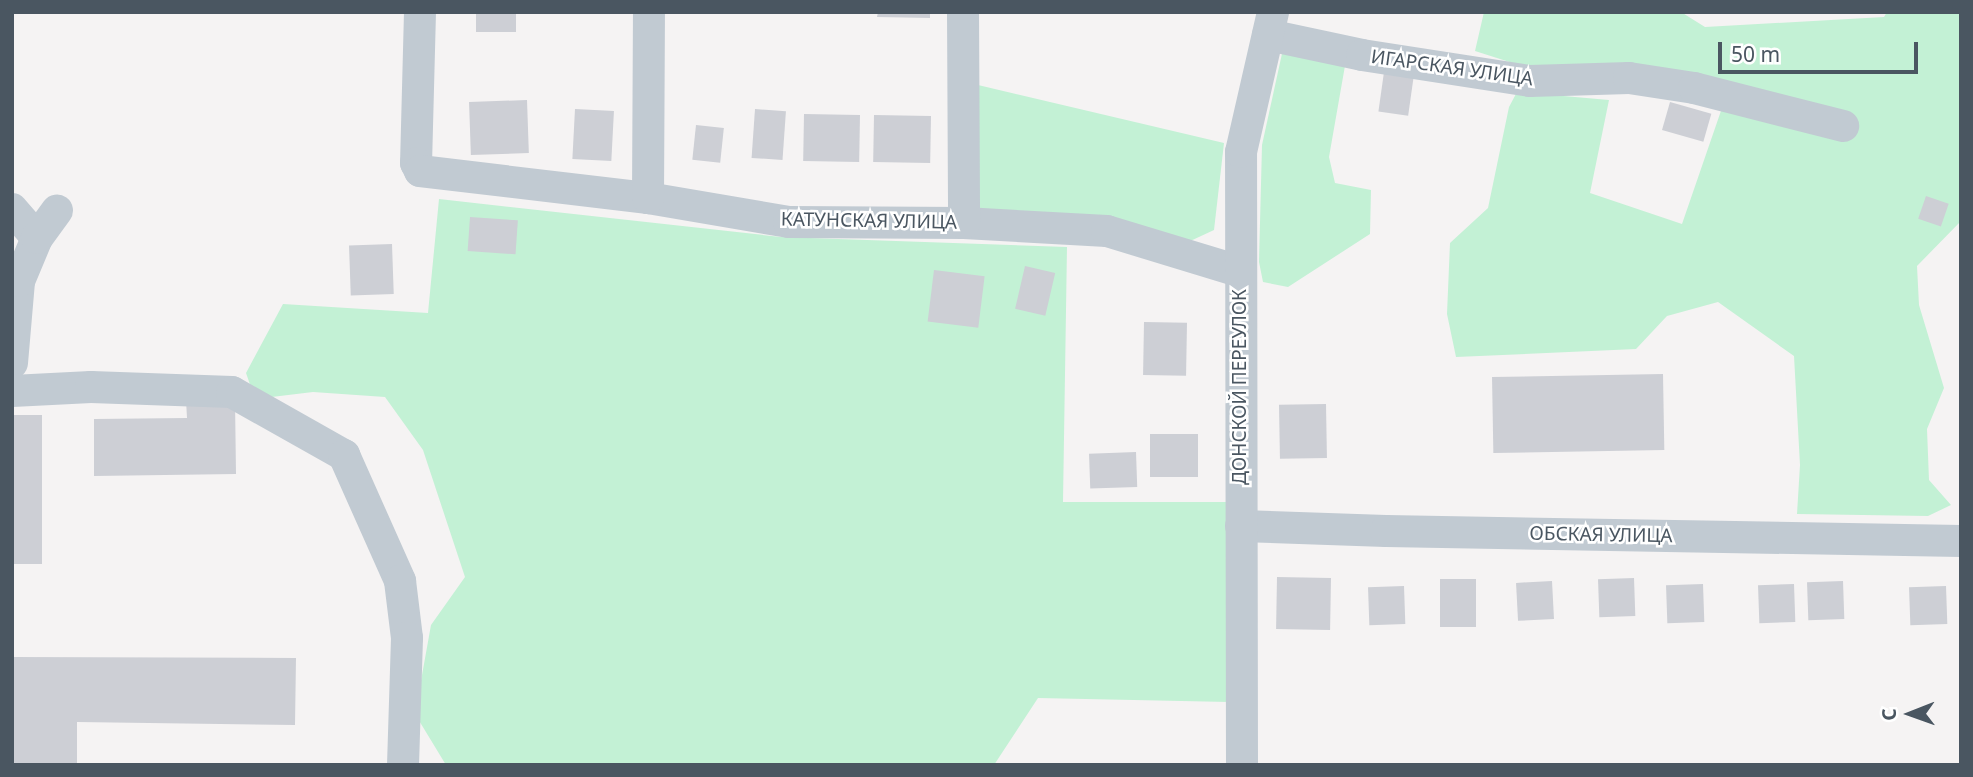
<!DOCTYPE html>
<meta charset="utf-8">
<style>
body{margin:0}
#map{position:relative;width:1973px;height:777px;overflow:hidden;background:#f5f3f3;font-family:"Noto Sans",sans-serif}
div>[style]{position:absolute}
.green>*{inset:0;background:#c3f1d5}
.building>*{inset:0;background:#cdcfd5;transform-origin:0 0}
.minor>*{height:32px;margin:-16px;padding:0 16px;transform-origin:16px;border-radius:16px;background:#c1cad2}
span{translate:-50% -50%;white-space:nowrap;text-align:center;line-height:1.15;-webkit-text-stroke:5px #fff;paint-order:stroke}
.street-label{font-size:19px;color:#4a5661}
.frame{position:absolute;inset:0;border:14px solid #4a5661;pointer-events:none}
.north{position:absolute;left:1875px;top:679px;width:70px;height:70px;-webkit-text-stroke:5px #fff;paint-order:stroke;rotate:269deg;font-size:19px;font-weight:700;line-height:28px;text-align:center;color:#4a5661}
.north::after{content:'';display:block;margin:auto;width:24px;height:32px;background:#4a5661;clip-path:polygon(50% 0,100% 100%,50% 72%,0 100%)}
.scale{position:absolute;left:1718px;top:42px;width:200px;height:32px;box-sizing:border-box;border:4px solid #4a5661;border-top:0;padding-left:9px;font-size:21px;line-height:24px;white-space:nowrap;color:#4a5661;-webkit-text-stroke:5px #fff;paint-order:stroke}
</style>
<div id="map">
<div class="green">
<div style="clip-path:polygon(1484px 12px,1681px 12px,1705px 27px,1884px 17px,1887px 12px,1961px 12px,1961px 221px,1917px 266px,1919px 305px,1944px 388px,1927px 429px,1929px 480px,1951px 505px,1928px 516px,1797px 514px,1800px 465px,1794px 356px,1718px 302px,1667px 316px,1636px 349px,1456px 357px,1447px 314px,1450px 243px,1488px 208px,1509px 107px,1517px 92px,1609px 100px,1590px 193px,1682px 224px,1723px 105px,1528px 68px,1475px 51px)"></div>
<div style="clip-path:polygon(1283px 49px,1346px 60px,1329px 157px,1335px 183px,1371px 190px,1370px 234px,1288px 287px,1263px 282px,1259px 262px,1262px 145px)"></div>
<div style="clip-path:polygon(978px 85px,1224px 143px,1214px 230px,1186px 243px,974px 210px)"></div>
<div style="clip-path:polygon(439px 199px,781px 237px,1067px 247px,1063px 502px,1232px 502px,1229px 702px,1038px 698px,994px 765px,446px 765px,415px 714px,431px 625px,465px 577px,423px 450px,385px 397px,313px 392px,255px 399px,246px 373px,283px 304px,428px 313px)"></div>
</div>
<div class="building">
<div style="left:476px;top:12px;width:40px;height:20px"></div>
<div style="clip-path:polygon(878px 12px,930px 12px,930px 18px,877px 17px)"></div>
<div style="left:1384px;top:72px;width:30px;height:40px;rotate:8deg"></div>
<div style="left:527px;top:100px;width:53px;height:58px;rotate:88deg"></div>
<div style="left:1670px;top:102px;width:43px;height:29px;rotate:16deg"></div>
<div style="left:575px;top:109px;width:39px;height:50px;rotate:3deg"></div>
<div style="left:755px;top:109px;width:31px;height:49px;rotate:4deg"></div>
<div style="left:804px;top:114px;width:56px;height:47px;rotate:1deg"></div>
<div style="left:874px;top:115px;width:57px;height:47px;rotate:1deg"></div>
<div style="left:696px;top:125px;width:28px;height:35px;rotate:6deg"></div>
<div style="left:1926px;top:196px;width:24px;height:24px;rotate:19deg"></div>
<div style="left:470px;top:217px;width:48px;height:34px;rotate:4deg"></div>
<div style="left:392px;top:244px;width:50px;height:43px;rotate:88deg"></div>
<div style="left:1025px;top:266px;width:31px;height:44px;rotate:13deg"></div>
<div style="left:934px;top:270px;width:51px;height:52px;rotate:7deg"></div>
<div style="left:1144px;top:322px;width:43px;height:53px;rotate:1deg"></div>
<div style="left:1663px;top:374px;width:76px;height:171px;rotate:89deg"></div>
<div style="clip-path:polygon(186px 400px,235px 400px,236px 474px,94px 476px,94px 419px,187px 418px)"></div>
<div style="left:1326px;top:404px;width:54px;height:47px;rotate:89deg"></div>
<div style="left:12px;top:415px;width:30px;height:149px"></div>
<div style="left:1150px;top:434px;width:48px;height:43px"></div>
<div style="left:1136px;top:452px;width:35px;height:47px;rotate:88deg"></div>
<div style="left:1277px;top:577px;width:54px;height:52px;rotate:1deg"></div>
<div style="left:1634px;top:578px;width:38px;height:36px;rotate:88deg"></div>
<div style="left:1440px;top:579px;width:36px;height:48px"></div>
<div style="left:1552px;top:581px;width:38px;height:36px;rotate:87deg"></div>
<div style="left:1843px;top:581px;width:38px;height:36px;rotate:88deg"></div>
<div style="left:1703px;top:584px;width:38px;height:37px;rotate:88deg"></div>
<div style="left:1794px;top:584px;width:38px;height:36px;rotate:88deg"></div>
<div style="left:1404px;top:586px;width:38px;height:36px;rotate:88deg"></div>
<div style="left:1946px;top:586px;width:38px;height:37px;rotate:88deg"></div>
<div style="clip-path:polygon(12px 657px,296px 658px,295px 725px,77px 722px,77px 765px,12px 765px)"></div>
</div>
<div class="minor">
<div style="left:420px;top:12px;width:151px;rotate:91.5deg"></div>
<div style="left:416px;top:163px;width:9px;rotate:63deg"></div>
<div style="left:420px;top:171px;width:230px;rotate:6.8deg"></div>
<div style="left:648px;top:198px;width:143px;rotate:9.7deg"></div>
<div style="left:789px;top:222px;width:175px;rotate:0.3deg"></div>
<div style="left:964px;top:223px;width:143px;rotate:3.2deg"></div>
<div style="left:1107px;top:231px;width:138px;rotate:16.9deg"></div>
<div style="left:963px;top:12px;width:211px;rotate:89.7deg"></div>
<div style="left:1268px;top:35px;width:96px;rotate:12deg"></div>
<div style="left:1362px;top:55px;width:170px;rotate:8.8deg"></div>
<div style="left:1530px;top:81px;width:99px;rotate:-1.7deg"></div>
<div style="left:1629px;top:78px;width:66px;rotate:8.7deg"></div>
<div style="left:1694px;top:88px;width:154px;rotate:14.3deg"></div>
<div style="left:648px;top:198px;width:186px;rotate:-89.7deg"></div>
<div style="left:12px;top:209px;width:38px;rotate:49deg"></div>
<div style="left:12px;top:363px;width:82px;rotate:-85.1deg"></div>
<div style="left:19px;top:281px;width:47px;rotate:-67.3deg"></div>
<div style="left:37px;top:238px;width:34px;rotate:-54deg"></div>
<div style="left:12px;top:391px;width:79px;rotate:-2.9deg"></div>
<div style="left:91px;top:387px;width:141px;rotate:2deg"></div>
<div style="left:232px;top:392px;width:129px;rotate:29.4deg"></div>
<div style="left:344px;top:455px;width:138px;rotate:66deg"></div>
<div style="left:400px;top:581px;width:57px;rotate:83deg"></div>
<div style="left:407px;top:638px;width:127px;rotate:91.8deg"></div>
<div style="left:1241px;top:526px;width:145px;rotate:2deg"></div>
<div style="left:1386px;top:531px;width:575px;rotate:1deg"></div>
<div style="left:1242px;top:765px;width:613px;rotate:-90.09deg"></div>
<div style="left:1241px;top:152px;width:144px;rotate:-77.1deg"></div>
</div>
<div class="street-label">
<span style="left:1452px;top:68px;rotate:8deg">ИГАРСКАЯ УЛИЦА</span>
<span style="left:869px;top:221px;rotate:1deg">КАТУНСКАЯ УЛИЦА</span>
<span style="left:1240px;top:387px;rotate:-90deg">ДОНСКОЙ ПЕРЕУЛОК</span>
<span style="left:1601px;top:535px;rotate:1deg">ОБСКАЯ УЛИЦА</span>
</div>
<div class="frame"></div>
<div class="north">С</div>
<div class="scale">50 m</div>
</div>
